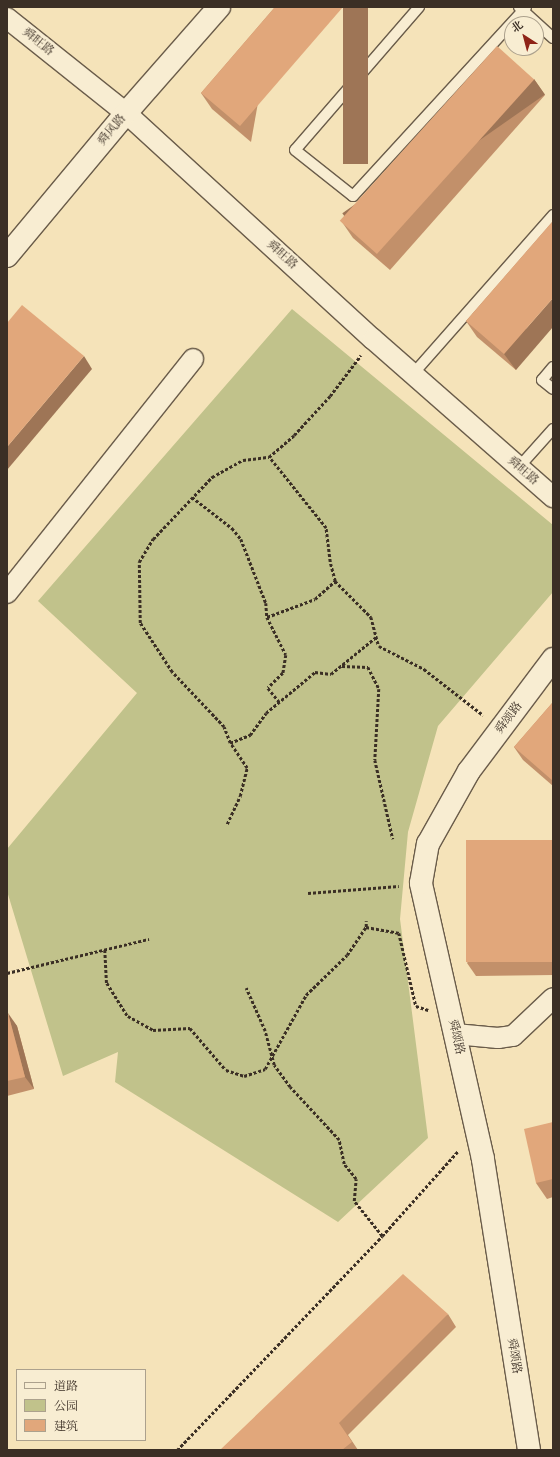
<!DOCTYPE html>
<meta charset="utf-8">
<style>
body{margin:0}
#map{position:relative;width:560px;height:1457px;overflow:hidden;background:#f5e3b9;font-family:"IM FELL English","Noto Serif SC",serif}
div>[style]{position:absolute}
.green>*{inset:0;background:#c1c28b}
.path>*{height:2.5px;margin-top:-1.25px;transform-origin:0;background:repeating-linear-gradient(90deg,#3b2f25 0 3px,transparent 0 5px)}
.roads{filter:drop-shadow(1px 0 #6a5c4a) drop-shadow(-1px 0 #6a5c4a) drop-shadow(0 1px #6a5c4a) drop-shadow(0 -1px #6a5c4a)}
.lane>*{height:10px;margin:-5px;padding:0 5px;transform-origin:5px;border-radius:5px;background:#f8edd2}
.street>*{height:20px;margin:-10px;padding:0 10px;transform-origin:10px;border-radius:10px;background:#f8edd2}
.secondary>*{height:22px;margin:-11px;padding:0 11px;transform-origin:11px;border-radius:11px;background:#f8edd2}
.wall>*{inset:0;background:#c2906a}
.shaded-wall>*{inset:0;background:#9e7556;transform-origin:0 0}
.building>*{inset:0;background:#e1a77b;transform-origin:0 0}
span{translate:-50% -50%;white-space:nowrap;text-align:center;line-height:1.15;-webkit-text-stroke:4px #f8edd2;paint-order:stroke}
.street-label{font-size:12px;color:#3b2f25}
.frame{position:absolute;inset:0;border:8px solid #3b2f25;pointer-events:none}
.legend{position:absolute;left:16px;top:1369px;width:130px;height:72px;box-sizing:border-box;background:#f8edd2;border:1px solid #aca18d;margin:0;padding:5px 7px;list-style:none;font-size:12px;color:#3b2f25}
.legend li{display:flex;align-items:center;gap:8px;height:20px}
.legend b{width:20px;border:1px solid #aca18d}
.north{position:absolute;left:504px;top:16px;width:40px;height:40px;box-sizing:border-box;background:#f8edd2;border:1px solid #aca18d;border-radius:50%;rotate:324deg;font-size:11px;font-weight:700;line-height:16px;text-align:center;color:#3b2f25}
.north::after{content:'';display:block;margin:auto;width:14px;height:18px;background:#8f2418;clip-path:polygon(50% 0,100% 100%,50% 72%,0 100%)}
</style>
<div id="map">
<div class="green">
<div style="clip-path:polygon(292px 309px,553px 525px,553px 592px,438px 726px,408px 832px,400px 919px,428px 1138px,338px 1222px,115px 1082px,118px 1052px,63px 1076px,7px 891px,7px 849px,137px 693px,38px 601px)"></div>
</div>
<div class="path">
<div style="left:192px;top:497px;width:51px;rotate:37.8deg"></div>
<div style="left:232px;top:528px;width:14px;rotate:51deg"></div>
<div style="left:241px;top:539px;width:69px;rotate:68.7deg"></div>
<div style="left:266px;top:603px;width:14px;rotate:86deg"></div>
<div style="left:267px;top:617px;width:42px;rotate:63.4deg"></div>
<div style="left:286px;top:655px;width:18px;rotate:99deg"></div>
<div style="left:283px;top:673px;width:21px;rotate:135deg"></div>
<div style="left:268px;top:688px;width:19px;rotate:51deg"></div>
<div style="left:335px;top:581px;width:51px;rotate:45deg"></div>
<div style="left:371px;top:617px;width:30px;rotate:75deg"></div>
<div style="left:379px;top:646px;width:51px;rotate:27.1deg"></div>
<div style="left:424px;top:669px;width:75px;rotate:37.9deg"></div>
<div style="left:267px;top:617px;width:51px;rotate:-20.6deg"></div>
<div style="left:315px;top:599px;width:27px;rotate:-42deg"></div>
<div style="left:335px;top:581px;width:20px;rotate:-105deg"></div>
<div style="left:330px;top:562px;width:34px;rotate:-97deg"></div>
<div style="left:326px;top:528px;width:91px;rotate:-128.8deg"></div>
<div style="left:342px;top:666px;width:26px;rotate:2deg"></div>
<div style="left:368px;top:667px;width:25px;rotate:63deg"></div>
<div style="left:379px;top:689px;width:71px;rotate:93.2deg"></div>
<div style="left:375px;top:760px;width:81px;rotate:77.2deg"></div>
<div style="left:230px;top:743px;width:22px;rotate:-22deg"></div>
<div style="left:250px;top:735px;width:27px;rotate:-54deg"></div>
<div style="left:266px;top:713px;width:64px;rotate:-39.9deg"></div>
<div style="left:315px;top:672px;width:16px;rotate:7deg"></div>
<div style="left:331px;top:674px;width:58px;rotate:-39.4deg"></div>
<div style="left:227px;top:824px;width:31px;rotate:-65deg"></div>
<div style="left:240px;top:796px;width:29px;rotate:-76deg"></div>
<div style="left:247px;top:768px;width:30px;rotate:-124deg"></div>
<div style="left:230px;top:743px;width:17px;rotate:-111deg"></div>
<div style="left:224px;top:727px;width:76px;rotate:-133.4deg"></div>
<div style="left:172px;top:672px;width:59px;rotate:-123.1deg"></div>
<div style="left:140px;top:623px;width:61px;rotate:-90.9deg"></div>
<div style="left:139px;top:562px;width:27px;rotate:-59deg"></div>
<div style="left:153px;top:539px;width:86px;rotate:-46.4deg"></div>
<div style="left:212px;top:477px;width:35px;rotate:-29deg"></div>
<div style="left:243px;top:460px;width:26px;rotate:-7deg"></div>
<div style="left:269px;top:457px;width:33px;rotate:-41deg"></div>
<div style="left:294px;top:435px;width:53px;rotate:-47.3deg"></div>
<div style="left:330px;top:396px;width:51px;rotate:-52.9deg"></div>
<div style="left:308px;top:893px;width:91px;rotate:-4.4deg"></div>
<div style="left:366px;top:927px;width:34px;rotate:10deg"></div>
<div style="left:399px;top:933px;width:75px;rotate:76.9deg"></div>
<div style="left:416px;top:1006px;width:13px;rotate:18deg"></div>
<div style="left:105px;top:950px;width:33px;rotate:87deg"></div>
<div style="left:107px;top:983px;width:39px;rotate:58deg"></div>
<div style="left:128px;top:1016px;width:29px;rotate:29deg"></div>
<div style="left:153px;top:1030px;width:37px;rotate:-3deg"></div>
<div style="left:190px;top:1028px;width:55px;rotate:49.4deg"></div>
<div style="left:226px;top:1070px;width:19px;rotate:18deg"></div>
<div style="left:244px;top:1076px;width:22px;rotate:-18deg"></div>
<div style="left:265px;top:1069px;width:85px;rotate:-61deg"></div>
<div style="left:306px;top:995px;width:57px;rotate:-44.3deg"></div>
<div style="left:347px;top:955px;width:34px;rotate:-56deg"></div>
<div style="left:366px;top:927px;width:6px;rotate:-90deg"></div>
<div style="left:7px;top:973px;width:146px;rotate:-13.5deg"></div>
<div style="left:382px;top:1236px;width:115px;rotate:-48.2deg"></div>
<div style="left:177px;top:1450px;width:296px;rotate:-46.2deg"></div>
<div style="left:382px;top:1236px;width:45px;rotate:-128.7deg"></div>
<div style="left:354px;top:1201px;width:22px;rotate:-85deg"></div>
<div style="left:356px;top:1179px;width:19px;rotate:-129deg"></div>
<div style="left:344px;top:1164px;width:25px;rotate:-102deg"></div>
<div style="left:339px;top:1140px;width:72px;rotate:-132.8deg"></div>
<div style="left:290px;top:1087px;width:27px;rotate:-126deg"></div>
<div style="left:274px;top:1065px;width:35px;rotate:-105deg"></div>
<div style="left:265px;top:1031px;width:47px;rotate:-113.8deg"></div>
</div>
<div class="roads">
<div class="lane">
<div style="left:419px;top:7px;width:189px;rotate:130.9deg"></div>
<div style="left:295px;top:150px;width:74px;rotate:38.4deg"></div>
<div style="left:353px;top:196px;width:256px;rotate:-47.5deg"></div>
<div style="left:519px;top:7px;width:46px;rotate:42.4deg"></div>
<div style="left:553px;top:367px;width:17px;rotate:130deg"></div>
<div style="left:542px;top:380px;width:14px;rotate:39deg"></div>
<div style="left:413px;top:374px;width:212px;rotate:-48.6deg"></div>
<div style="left:519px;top:467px;width:51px;rotate:-48.2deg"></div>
</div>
<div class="street">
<div style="left:7px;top:18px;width:152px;rotate:38.6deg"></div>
<div style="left:126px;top:113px;width:335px;rotate:42.5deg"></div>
<div style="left:373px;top:339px;width:240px;rotate:41.3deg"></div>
<div style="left:7px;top:593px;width:299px;rotate:-51.5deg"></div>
<div style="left:455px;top:1034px;width:43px;rotate:5.3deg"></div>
<div style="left:498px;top:1038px;width:15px;rotate:-8deg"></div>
<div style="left:513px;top:1036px;width:55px;rotate:-43.5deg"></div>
</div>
<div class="secondary">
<div style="left:7px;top:256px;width:186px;rotate:-50.2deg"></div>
<div style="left:126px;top:113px;width:141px;rotate:-48.7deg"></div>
<div style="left:529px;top:1450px;width:295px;rotate:-99deg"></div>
<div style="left:483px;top:1159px;width:283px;rotate:-102.7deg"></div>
<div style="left:421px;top:883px;width:40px;rotate:-80deg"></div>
<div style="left:428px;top:844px;width:84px;rotate:-60.7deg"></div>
<div style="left:469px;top:771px;width:140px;rotate:-53.1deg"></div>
</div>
</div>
<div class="wall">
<div style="clip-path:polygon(275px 7px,251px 142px,212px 109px,201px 93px)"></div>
<div style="clip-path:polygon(534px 79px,545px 95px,390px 270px,353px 238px,342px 222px)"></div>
<div style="clip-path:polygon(553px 221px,516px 370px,477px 337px,466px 321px)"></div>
<div style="clip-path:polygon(553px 702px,553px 786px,523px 760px,514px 747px)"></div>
<div style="clip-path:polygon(553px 840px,553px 975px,476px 976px,467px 963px)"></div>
<div style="clip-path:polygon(7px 1014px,17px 1026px,34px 1089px,7px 1096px)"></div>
<div style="clip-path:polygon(553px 1122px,553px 1197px,547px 1199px,536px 1183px)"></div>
<div style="clip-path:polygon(448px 1314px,456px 1327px,348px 1435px,358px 1450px,220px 1450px)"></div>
</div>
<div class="shaded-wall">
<div style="left:343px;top:7px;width:25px;height:157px"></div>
<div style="left:534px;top:79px;width:19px;height:234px;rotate:55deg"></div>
<div style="clip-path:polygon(553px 298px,553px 327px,516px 370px,504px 354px)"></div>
<div style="clip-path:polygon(84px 356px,92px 369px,7px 470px,7px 447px)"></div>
<div style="clip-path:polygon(8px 1013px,17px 1026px,34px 1089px,25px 1077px)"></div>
</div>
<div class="building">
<div style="clip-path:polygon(275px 7px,343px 7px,240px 126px,201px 93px)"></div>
<div style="left:497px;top:46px;width:50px;height:235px;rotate:42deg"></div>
<div style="clip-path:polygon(553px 221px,553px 298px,504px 354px,466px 321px)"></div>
<div style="clip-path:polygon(22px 305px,84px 356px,7px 447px,7px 323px)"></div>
<div style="clip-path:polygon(553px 702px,553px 781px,514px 747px)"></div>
<div style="left:553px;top:840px;width:122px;height:87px;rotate:90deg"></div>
<div style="clip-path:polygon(8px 1013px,25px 1077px,7px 1081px,7px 1014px)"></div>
<div style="clip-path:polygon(553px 1122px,553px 1179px,536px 1183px,524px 1129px)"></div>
<div style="clip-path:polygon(403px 1274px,448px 1314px,339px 1423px,352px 1442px,342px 1450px,220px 1450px)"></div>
</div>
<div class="street-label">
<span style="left:38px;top:42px;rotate:39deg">舜旺路</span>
<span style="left:112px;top:130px;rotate:-50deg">舜风路</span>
<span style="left:282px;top:255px;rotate:42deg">舜旺路</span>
<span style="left:523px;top:471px;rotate:41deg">舜旺路</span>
<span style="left:509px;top:718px;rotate:-53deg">舜颂路</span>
<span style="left:456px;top:1037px;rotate:77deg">舜颂路</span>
<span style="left:514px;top:1356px;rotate:81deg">舜颂路</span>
</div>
<div class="frame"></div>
<ul class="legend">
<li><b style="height:5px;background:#f8edd2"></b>道路</li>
<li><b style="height:11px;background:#c1c28b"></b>公园</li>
<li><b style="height:11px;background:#e1a77b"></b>建筑</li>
</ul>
<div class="north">北</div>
</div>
